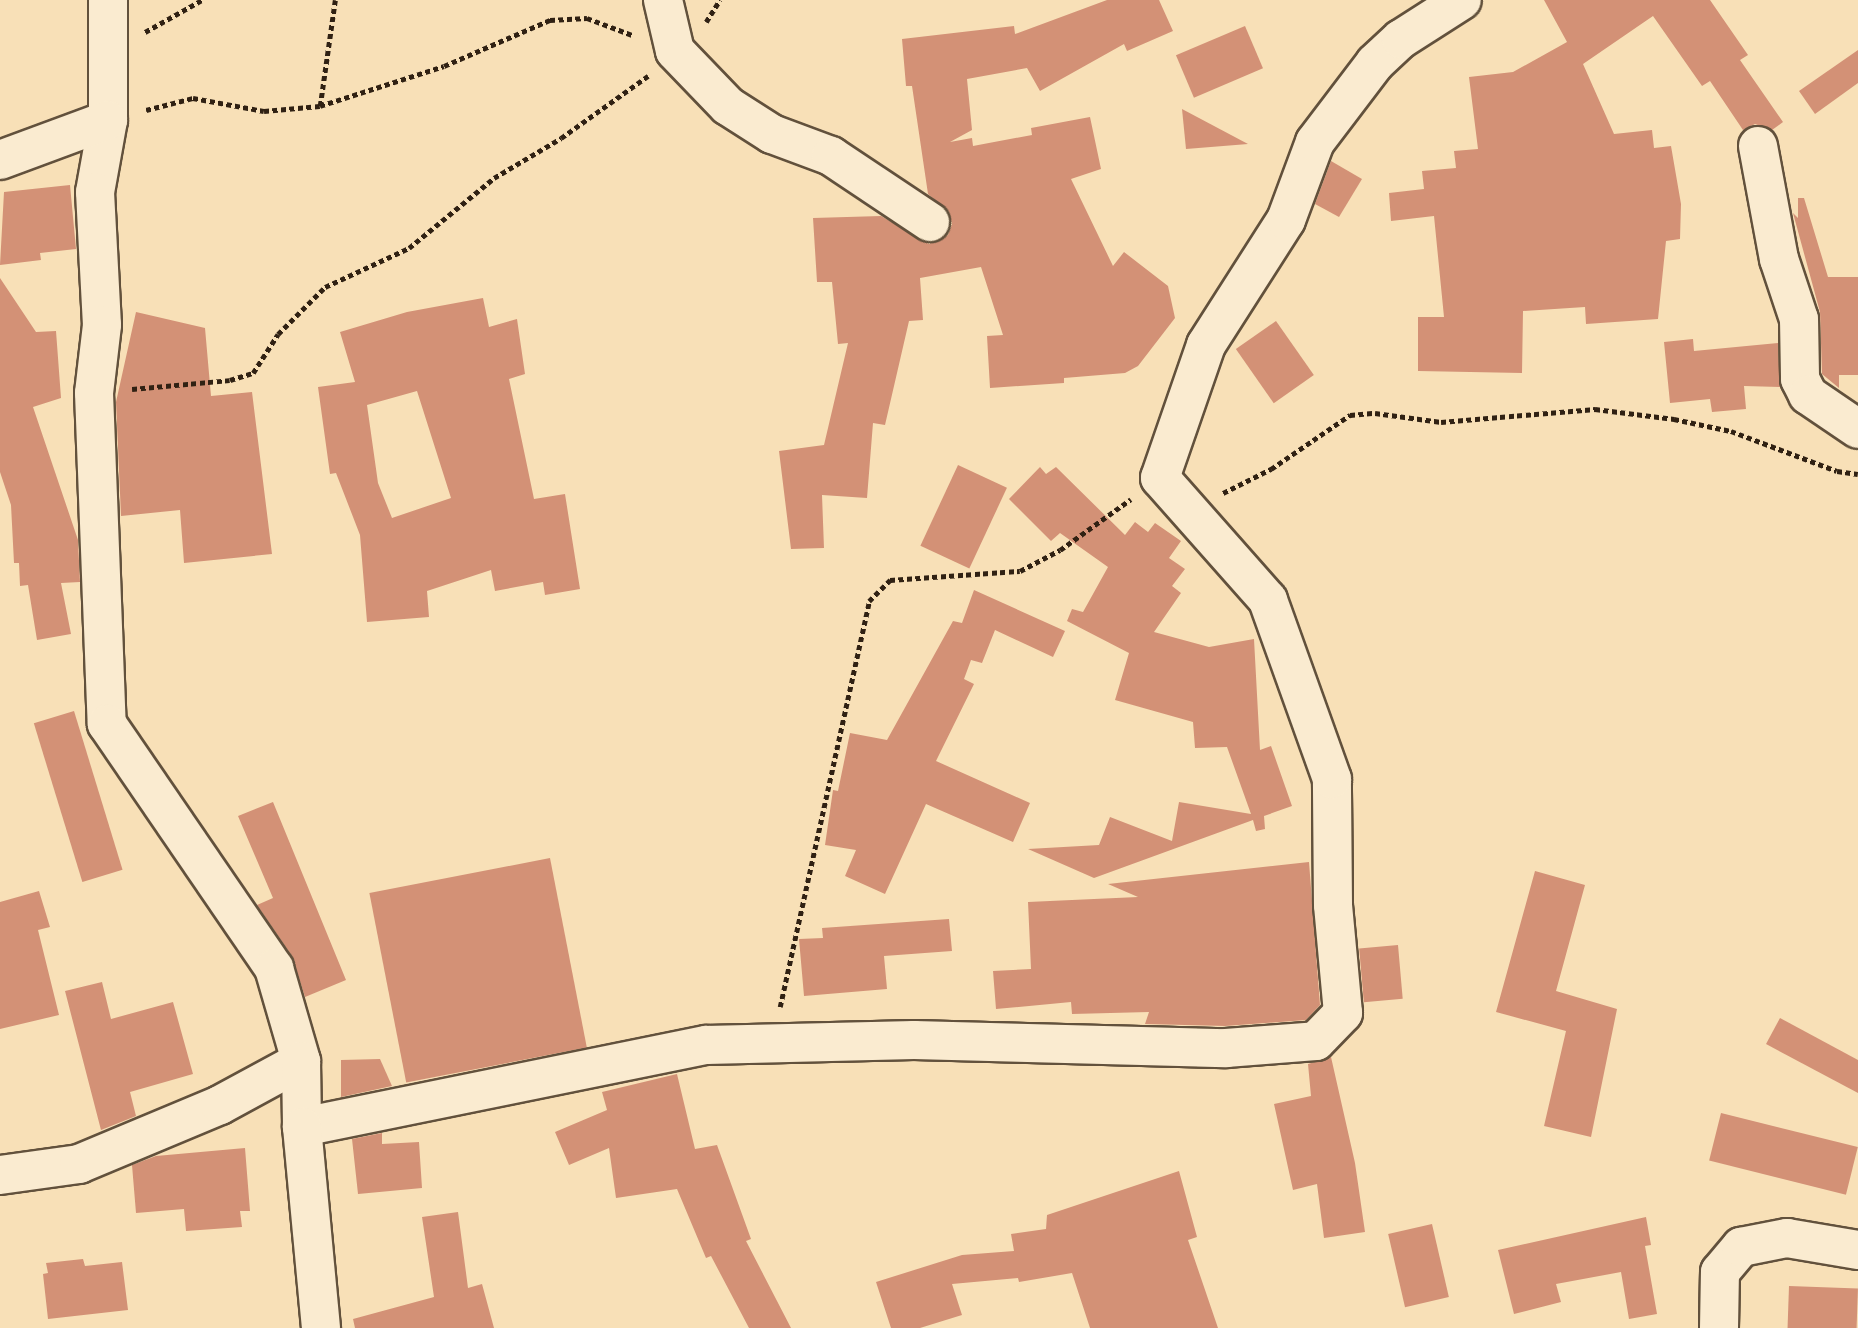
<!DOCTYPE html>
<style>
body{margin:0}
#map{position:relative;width:1858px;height:1328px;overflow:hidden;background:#f8e0b7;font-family:"IM FELL Double Pica",serif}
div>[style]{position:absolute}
.building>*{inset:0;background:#d39176;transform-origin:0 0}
.path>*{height:4.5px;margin-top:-2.25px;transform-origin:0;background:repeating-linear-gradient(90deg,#302113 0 5px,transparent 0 8.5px)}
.roads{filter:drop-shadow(2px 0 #62513c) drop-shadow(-2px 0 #62513c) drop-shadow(0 2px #62513c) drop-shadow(0 -2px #62513c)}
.minor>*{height:38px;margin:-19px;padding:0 19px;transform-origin:19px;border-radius:19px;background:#faebd0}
span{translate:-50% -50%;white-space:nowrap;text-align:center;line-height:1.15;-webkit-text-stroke:6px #faebd0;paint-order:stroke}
</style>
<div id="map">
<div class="building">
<div style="clip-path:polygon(1107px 0,1159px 0,1173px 31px,1127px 51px,1124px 44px,1040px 91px,1027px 68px,967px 79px,972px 130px,950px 142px,972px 138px,973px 146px,1032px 135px,1031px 128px,1090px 117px,1101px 169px,1071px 179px,1113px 266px,1124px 252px,1168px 286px,1175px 318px,1138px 366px,1125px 373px,1064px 378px,1064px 383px,990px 388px,987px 336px,1003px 335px,981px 267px,920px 278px,923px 320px,909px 321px,885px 425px,873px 423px,867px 498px,822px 495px,824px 548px,791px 549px,779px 451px,824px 445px,848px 343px,838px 344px,832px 282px,817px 282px,813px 218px,881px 216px,929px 244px,948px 235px,952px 224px,949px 212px,928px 194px,912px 86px,906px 86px,902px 39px,1014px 26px,1015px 34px)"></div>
<div style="clip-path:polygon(1544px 0,1710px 0,1748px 55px,1740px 60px,1783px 122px,1772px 130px,1755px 124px,1743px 130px,1710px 81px,1702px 86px,1653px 16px,1583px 64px,1614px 134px,1652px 130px,1654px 148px,1671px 146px,1681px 204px,1680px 239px,1666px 241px,1658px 319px,1586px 324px,1585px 307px,1523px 311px,1522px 373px,1418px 371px,1418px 317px,1444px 317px,1434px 216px,1391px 221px,1389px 193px,1424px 189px,1422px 171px,1456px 168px,1454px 151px,1478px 149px,1469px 77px,1513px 72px,1567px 42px)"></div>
<div style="left:1245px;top:26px;width:46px;height:75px;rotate:67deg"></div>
<div style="clip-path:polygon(1858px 50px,1858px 83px,1815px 114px,1799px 91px)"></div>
<div style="clip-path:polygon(1182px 109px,1248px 144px,1186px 149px)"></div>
<div style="clip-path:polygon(1331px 161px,1362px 179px,1339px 217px,1315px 204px)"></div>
<div style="clip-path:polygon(70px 185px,76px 249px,40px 253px,41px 260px,0 265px,4px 192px)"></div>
<div style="clip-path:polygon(1798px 198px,1804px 198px,1828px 277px,1858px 277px,1858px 375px,1839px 375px,1839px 388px,1822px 374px,1820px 312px,1793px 213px,1798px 218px)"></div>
<div style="clip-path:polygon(0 278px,36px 332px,56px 331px,61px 398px,33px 407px,78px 540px,80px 582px,61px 583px,71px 634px,37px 640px,28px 585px,20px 586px,19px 563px,14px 563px,11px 505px,0 472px)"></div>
<div style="clip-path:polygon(evenodd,483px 298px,489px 327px,517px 319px,525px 374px,509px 379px,534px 499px,565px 494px,580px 589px,545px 595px,543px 582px,495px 591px,491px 570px,427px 591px,429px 617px,367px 622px,360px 535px,336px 473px,330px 474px,318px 387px,355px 382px,340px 332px,407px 312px,483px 298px,417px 391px,451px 498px,392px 518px,378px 483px,367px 405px,417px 391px)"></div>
<div style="clip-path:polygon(136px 312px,205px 328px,211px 396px,252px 392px,272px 554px,184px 563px,180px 510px,121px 516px,116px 402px)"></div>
<div style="left:1276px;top:321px;width:66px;height:49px;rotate:55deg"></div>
<div style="clip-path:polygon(1693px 339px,1694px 351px,1778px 343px,1780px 387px,1744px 386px,1746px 409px,1712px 412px,1710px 399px,1670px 403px,1664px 342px)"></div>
<div style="left:958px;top:465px;width:54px;height:89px;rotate:25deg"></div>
<div style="clip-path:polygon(1040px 467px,1046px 474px,1056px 467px,1125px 535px,1135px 522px,1148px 532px,1155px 523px,1181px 541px,1169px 558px,1185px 569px,1172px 586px,1181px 593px,1154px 632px,1209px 647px,1254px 639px,1260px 750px,1271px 746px,1292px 806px,1264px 816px,1265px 829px,1256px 831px,1253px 820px,1094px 878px,1028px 849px,1099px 845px,1110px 817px,1172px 841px,1179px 802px,1251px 814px,1227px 747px,1195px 748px,1193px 722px,1115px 700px,1129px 653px,1067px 621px,1072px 609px,1083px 612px,1108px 567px,1060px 533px,1051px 541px,1009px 499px)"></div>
<div style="clip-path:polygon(974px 590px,1065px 631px,1053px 657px,995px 630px,982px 663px,971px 660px,964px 679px,974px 684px,936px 761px,1030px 803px,1013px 842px,926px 804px,885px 894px,845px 876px,856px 850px,825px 845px,833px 790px,838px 791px,850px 733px,887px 740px,953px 621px,962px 623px)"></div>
<div style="left:74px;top:711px;width:166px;height:42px;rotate:73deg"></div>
<div style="clip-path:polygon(273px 802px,346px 980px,305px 997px,292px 956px,257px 905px,273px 898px,238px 816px)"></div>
<div style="left:550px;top:858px;width:193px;height:184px;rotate:79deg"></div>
<div style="clip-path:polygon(1309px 862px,1320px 1005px,1306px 1020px,1225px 1026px,1145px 1024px,1149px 1012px,1072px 1014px,1071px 1002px,996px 1009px,993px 971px,1031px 969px,1028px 902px,1138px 897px,1108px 884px)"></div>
<div style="clip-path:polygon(1535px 871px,1585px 885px,1556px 991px,1617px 1009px,1591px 1137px,1544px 1126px,1566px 1031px,1496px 1012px)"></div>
<div style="clip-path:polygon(39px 891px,50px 927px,38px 930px,59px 1015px,0 1029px,0 902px)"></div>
<div style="clip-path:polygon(949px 919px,952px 951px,884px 956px,887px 989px,804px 996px,799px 939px,823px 938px,822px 928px)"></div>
<div style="left:1398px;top:945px;width:54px;height:39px;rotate:85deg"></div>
<div style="clip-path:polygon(102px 982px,111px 1019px,173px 1002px,193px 1074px,130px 1092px,136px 1116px,101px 1130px,65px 991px)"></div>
<div style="clip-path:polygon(1780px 1018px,1858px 1060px,1858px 1093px,1766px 1044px)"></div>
<div style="clip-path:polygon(1331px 1057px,1355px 1163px,1365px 1232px,1324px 1238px,1317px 1184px,1293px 1190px,1274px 1104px,1311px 1096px,1308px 1064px)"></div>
<div style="clip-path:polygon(380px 1059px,392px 1086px,341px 1097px,341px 1060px)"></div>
<div style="clip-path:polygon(677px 1074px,695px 1149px,717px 1145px,751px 1239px,746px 1241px,791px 1328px,749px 1328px,711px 1256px,706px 1258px,677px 1189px,616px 1198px,609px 1148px,569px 1165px,555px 1132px,607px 1110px,602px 1092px)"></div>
<div style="left:1721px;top:1113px;width:141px;height:49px;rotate:14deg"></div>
<div style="clip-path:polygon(382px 1133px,382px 1144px,419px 1142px,422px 1188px,358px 1194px,352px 1139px)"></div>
<div style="clip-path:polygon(245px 1148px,250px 1211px,240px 1211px,242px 1227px,186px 1231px,184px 1209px,136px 1213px,132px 1165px,156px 1156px)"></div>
<div style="clip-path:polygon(1179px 1171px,1197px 1237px,1188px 1240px,1218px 1328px,1090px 1328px,1072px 1273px,1019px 1282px,1018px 1278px,952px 1284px,962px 1315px,920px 1328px,891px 1328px,876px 1282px,962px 1255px,1014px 1251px,1011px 1234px,1046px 1229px,1047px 1215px)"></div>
<div style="clip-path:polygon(458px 1212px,468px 1288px,482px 1284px,494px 1328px,355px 1328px,353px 1319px,434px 1297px,422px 1217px)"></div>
<div style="clip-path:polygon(1646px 1217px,1651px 1245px,1645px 1246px,1657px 1314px,1629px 1319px,1621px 1272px,1556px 1284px,1561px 1302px,1514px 1314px,1498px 1250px)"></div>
<div style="left:1432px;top:1224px;width:75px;height:45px;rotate:77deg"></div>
<div style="clip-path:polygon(83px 1259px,85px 1266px,122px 1262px,128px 1310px,48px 1319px,43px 1274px,48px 1273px,46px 1263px)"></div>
<div style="left:1789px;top:1286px;width:69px;height:42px;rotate:2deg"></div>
</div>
<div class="path">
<div style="left:706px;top:22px;width:26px;rotate:-58deg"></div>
<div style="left:145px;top:32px;width:65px;rotate:-29.3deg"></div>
<div style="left:320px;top:106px;width:107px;rotate:-81.9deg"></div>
<div style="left:146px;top:110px;width:49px;rotate:-14.3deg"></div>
<div style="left:193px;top:98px;width:72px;rotate:10.4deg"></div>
<div style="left:264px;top:111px;width:56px;rotate:-5.1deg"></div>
<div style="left:320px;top:106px;width:130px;rotate:-17.9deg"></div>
<div style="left:444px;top:66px;width:116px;rotate:-23.5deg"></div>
<div style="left:550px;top:20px;width:37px;rotate:-3deg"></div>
<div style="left:587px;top:18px;width:48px;rotate:20.7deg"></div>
<div style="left:132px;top:389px;width:98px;rotate:-5.2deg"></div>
<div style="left:230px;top:380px;width:24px;rotate:-17deg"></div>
<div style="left:253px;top:373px;width:46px;rotate:-57.3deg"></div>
<div style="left:278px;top:334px;width:66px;rotate:-45deg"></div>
<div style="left:325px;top:287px;width:93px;rotate:-24.9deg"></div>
<div style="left:409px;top:248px;width:110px;rotate:-39.5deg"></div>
<div style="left:494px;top:178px;width:78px;rotate:-30.8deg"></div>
<div style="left:561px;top:138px;width:107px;rotate:-35.5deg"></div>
<div style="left:1223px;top:493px;width:54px;rotate:-26.6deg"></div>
<div style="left:1271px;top:469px;width:96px;rotate:-34.4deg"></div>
<div style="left:1350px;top:415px;width:25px;rotate:-5deg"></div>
<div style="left:1375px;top:413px;width:67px;rotate:7.8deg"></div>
<div style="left:1441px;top:422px;width:155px;rotate:-4.8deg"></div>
<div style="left:1595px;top:409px;width:80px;rotate:7.2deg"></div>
<div style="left:1674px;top:419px;width:58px;rotate:11.9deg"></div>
<div style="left:1731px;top:431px;width:113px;rotate:20.7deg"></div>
<div style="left:1837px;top:471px;width:21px;rotate:8deg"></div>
<div style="left:780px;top:1007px;width:416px;rotate:-77.6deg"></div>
<div style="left:869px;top:601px;width:30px;rotate:-45deg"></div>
<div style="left:890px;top:580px;width:130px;rotate:-4deg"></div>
<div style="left:1020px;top:571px;width:45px;rotate:-27.7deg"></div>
<div style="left:1060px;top:550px;width:87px;rotate:-35.7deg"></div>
</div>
<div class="roads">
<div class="minor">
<div style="left:108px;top:0;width:120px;rotate:90deg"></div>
<div style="left:108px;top:120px;width:73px;rotate:100.2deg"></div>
<div style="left:95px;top:192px;width:133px;rotate:87deg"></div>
<div style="left:102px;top:325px;width:68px;rotate:96.7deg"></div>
<div style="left:94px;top:393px;width:331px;rotate:87.8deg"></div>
<div style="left:107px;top:724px;width:296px;rotate:55.6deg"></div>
<div style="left:274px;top:968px;width:97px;rotate:73.8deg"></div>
<div style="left:663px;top:0;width:52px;rotate:76.8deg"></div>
<div style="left:675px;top:51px;width:76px;rotate:46.1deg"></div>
<div style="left:728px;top:106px;width:52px;rotate:32.5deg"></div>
<div style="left:772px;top:134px;width:63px;rotate:20.4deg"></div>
<div style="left:831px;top:156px;width:119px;rotate:33.7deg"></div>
<div style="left:1758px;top:146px;width:115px;rotate:79.5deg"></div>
<div style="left:1779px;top:259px;width:63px;rotate:71.6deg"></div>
<div style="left:1799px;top:319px;width:60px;rotate:89deg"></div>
<div style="left:1800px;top:379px;width:18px;rotate:63deg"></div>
<div style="left:1808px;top:395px;width:60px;rotate:34.2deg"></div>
<div style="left:0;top:160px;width:115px;rotate:-20.3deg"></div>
<div style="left:302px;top:1127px;width:412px;rotate:-11.5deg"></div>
<div style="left:706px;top:1045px;width:208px;rotate:-1.4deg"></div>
<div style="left:914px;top:1040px;width:312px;rotate:1.5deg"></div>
<div style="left:1226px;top:1048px;width:90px;rotate:-4.4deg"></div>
<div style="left:1316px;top:1041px;width:39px;rotate:-46deg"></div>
<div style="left:1343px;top:1013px;width:108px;rotate:-95.3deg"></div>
<div style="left:1333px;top:905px;width:126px;rotate:-90.5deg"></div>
<div style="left:1332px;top:779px;width:190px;rotate:-109.7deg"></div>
<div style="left:1268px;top:600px;width:163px;rotate:-131.5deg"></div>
<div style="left:1160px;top:478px;width:141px;rotate:-70.9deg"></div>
<div style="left:1206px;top:345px;width:148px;rotate:-57.4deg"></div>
<div style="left:1286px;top:220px;width:83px;rotate:-69.6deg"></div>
<div style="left:1315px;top:142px;width:99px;rotate:-52.8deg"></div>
<div style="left:1375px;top:63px;width:35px;rotate:-43deg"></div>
<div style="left:1401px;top:39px;width:72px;rotate:-32.6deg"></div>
<div style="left:0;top:1175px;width:80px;rotate:-7.9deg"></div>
<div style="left:79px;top:1164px;width:153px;rotate:-22.7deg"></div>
<div style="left:220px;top:1105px;width:92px;rotate:-28.5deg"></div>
<div style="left:301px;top:1061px;width:66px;rotate:89.1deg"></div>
<div style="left:302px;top:1127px;width:202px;rotate:84.6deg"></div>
<div style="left:1719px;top:1328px;width:56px;rotate:-89deg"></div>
<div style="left:1720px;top:1272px;width:33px;rotate:-50deg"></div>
<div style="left:1741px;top:1247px;width:47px;rotate:-11.1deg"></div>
<div style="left:1787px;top:1238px;width:72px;rotate:9.6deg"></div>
</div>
</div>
</div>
